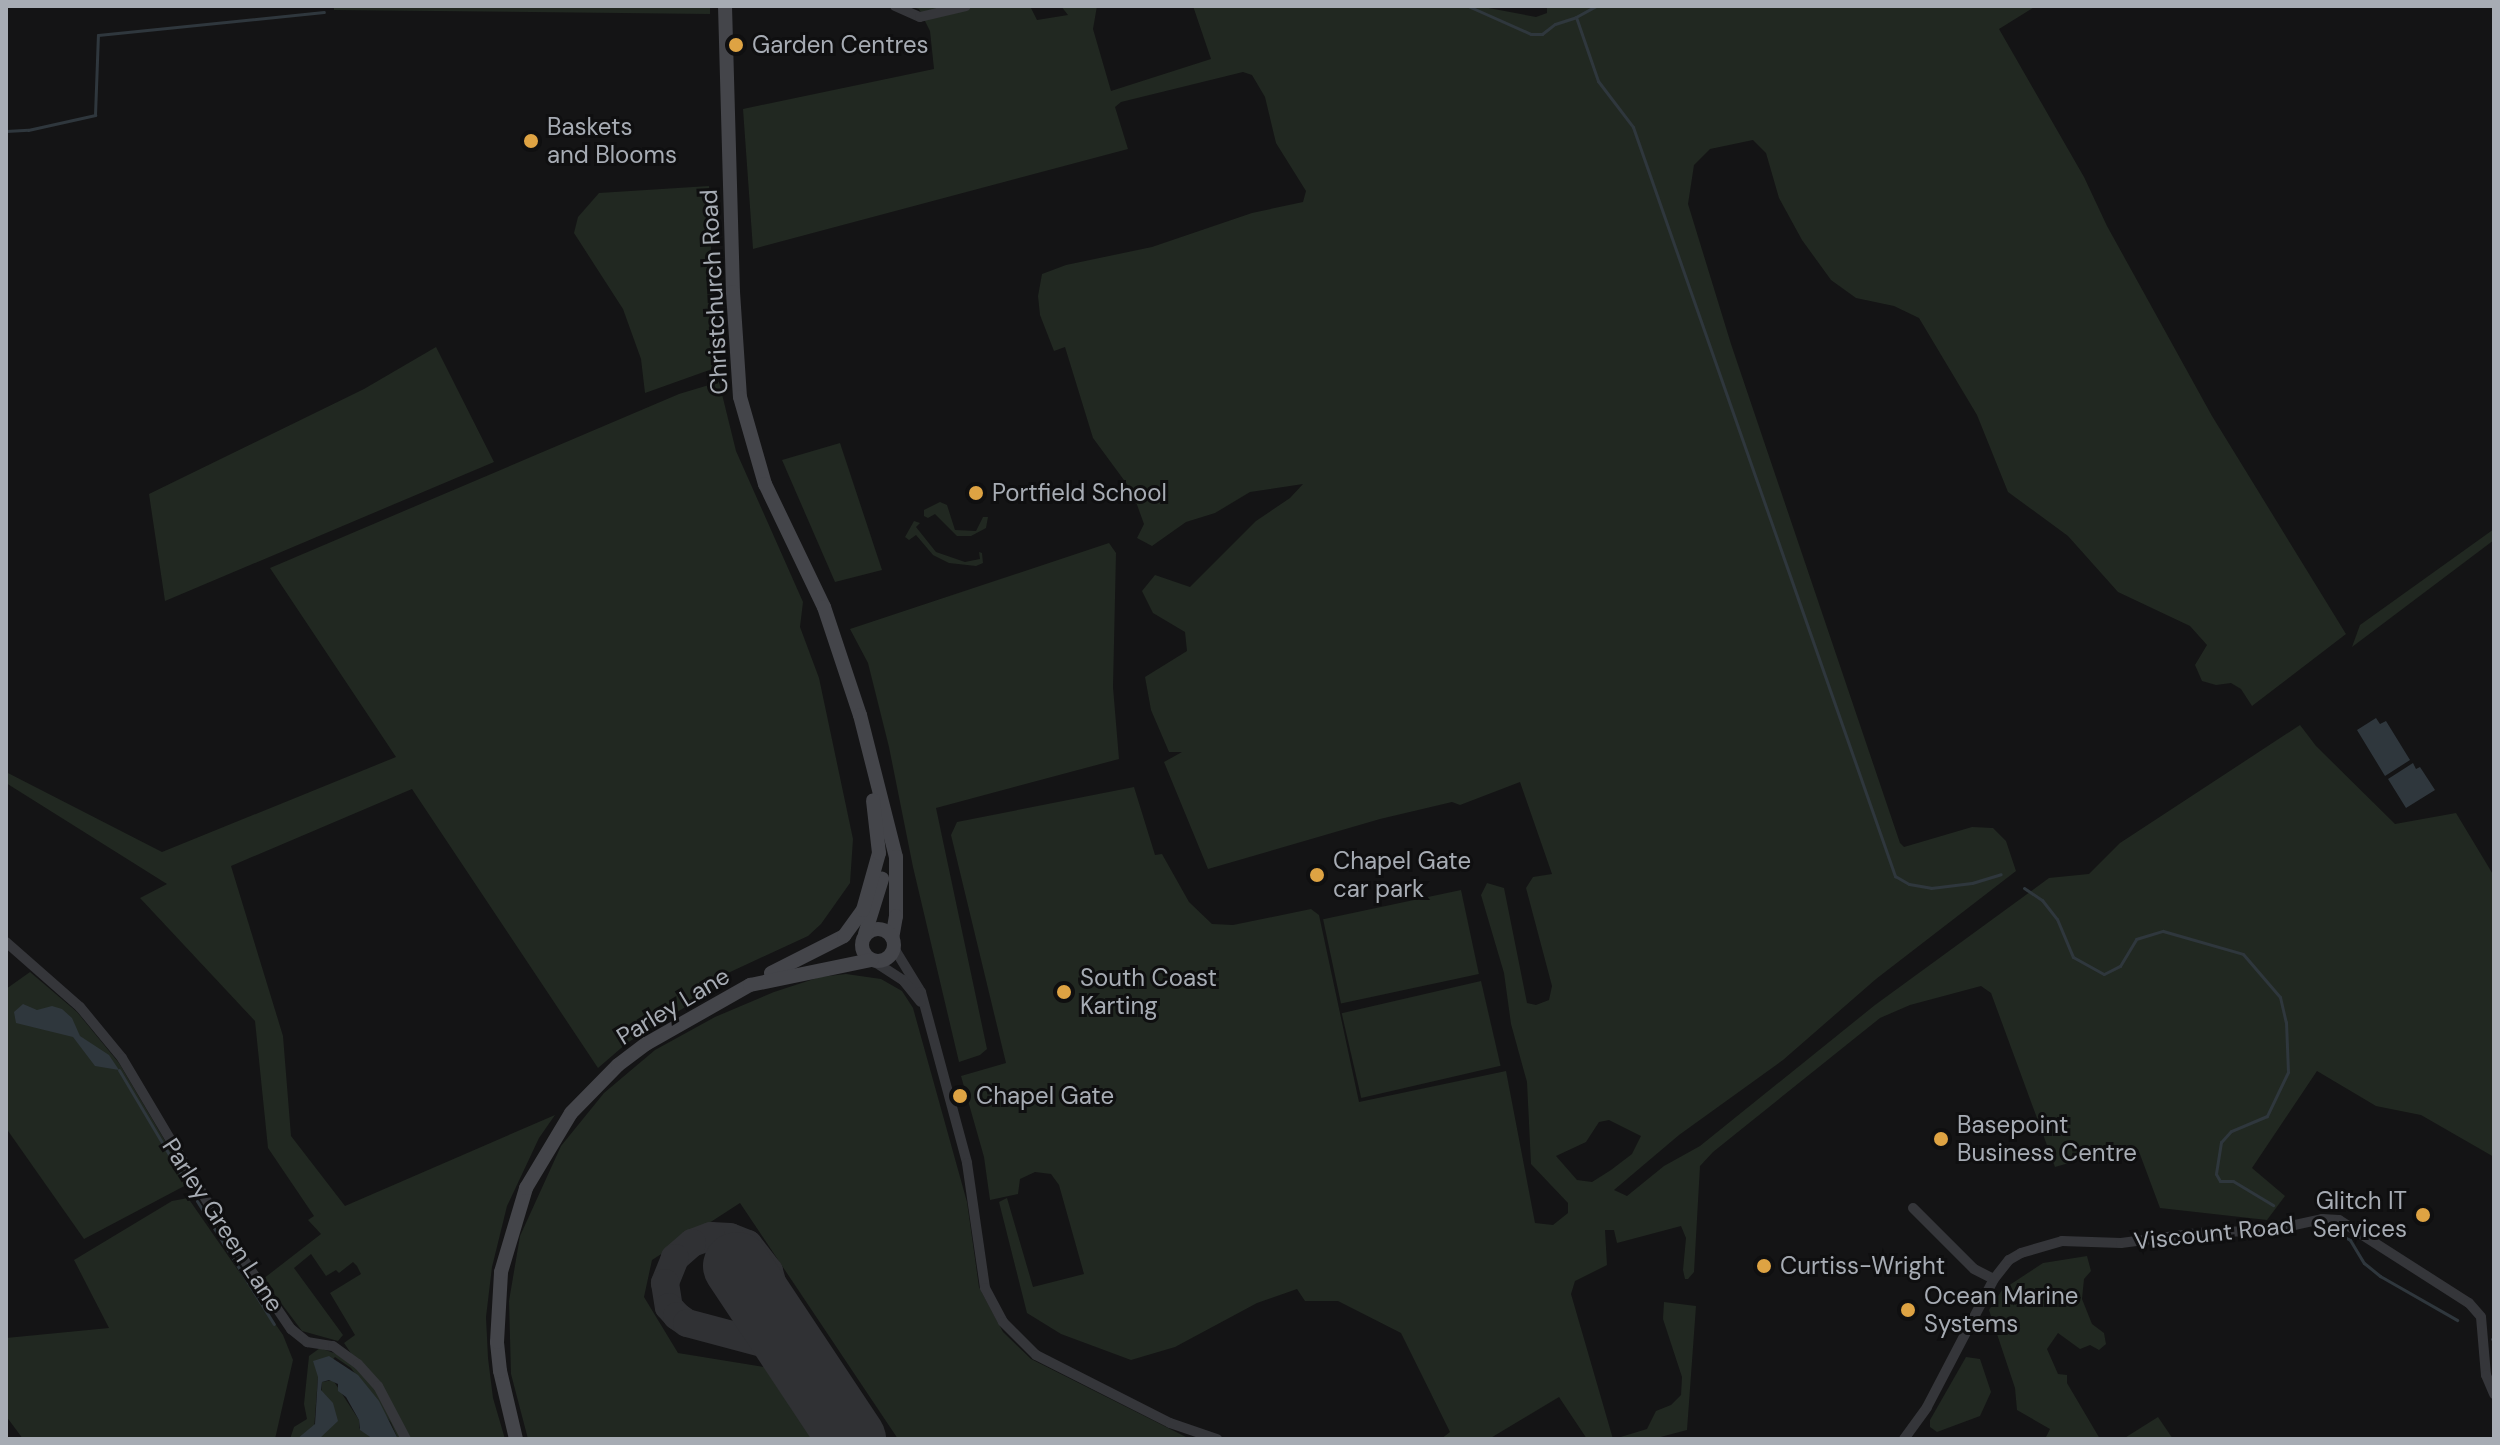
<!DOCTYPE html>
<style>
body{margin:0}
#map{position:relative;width:2500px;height:1445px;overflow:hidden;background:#141415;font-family:"DM Sans",sans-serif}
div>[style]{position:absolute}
.green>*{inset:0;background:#212821;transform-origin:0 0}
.water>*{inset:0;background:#2f373d}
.stream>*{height:3px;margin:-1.5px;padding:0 1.5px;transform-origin:1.5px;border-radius:1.5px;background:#2f373d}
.taxiway>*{height:28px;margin:-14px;padding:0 14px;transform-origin:14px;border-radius:14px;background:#303134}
.runway>*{height:68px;margin:-34px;padding:0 34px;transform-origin:34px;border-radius:34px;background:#303134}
.street>*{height:10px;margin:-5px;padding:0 5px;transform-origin:5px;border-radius:5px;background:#35363a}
.secondary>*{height:14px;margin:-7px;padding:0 7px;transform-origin:7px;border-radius:7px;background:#44454a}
.secondary>.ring{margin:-7px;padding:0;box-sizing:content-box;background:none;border:14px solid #44454a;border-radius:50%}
.dots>*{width:22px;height:22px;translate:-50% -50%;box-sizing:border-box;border:4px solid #0f0f10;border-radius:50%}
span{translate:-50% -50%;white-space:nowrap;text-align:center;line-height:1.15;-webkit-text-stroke:6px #0f0f10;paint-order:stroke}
.poi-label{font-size:24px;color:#a7acb4}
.left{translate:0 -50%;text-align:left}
.right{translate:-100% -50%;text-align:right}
.street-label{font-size:24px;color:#a7acb4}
.frame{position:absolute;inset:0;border:8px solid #a7acb4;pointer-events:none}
</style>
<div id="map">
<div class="green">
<div style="clip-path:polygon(334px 6px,710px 6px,710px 14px,334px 10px)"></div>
<div style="clip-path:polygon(evenodd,909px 6px,1030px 6px,1037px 20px,1068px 15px,1061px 6px,1097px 6px,1093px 29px,1111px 91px,1211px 59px,1193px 6px,1478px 6px,1536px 17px,1547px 13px,1547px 6px,2036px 6px,1999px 29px,2084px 177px,2107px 226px,2212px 416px,2346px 634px,2252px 706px,2241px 689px,2231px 683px,2216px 685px,2202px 681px,2195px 665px,2207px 645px,2190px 626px,2118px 592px,2068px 536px,2008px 492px,1977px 415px,1919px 318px,1894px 306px,1856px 298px,1831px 280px,1802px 240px,1779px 198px,1766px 153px,1753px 140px,1710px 149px,1694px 165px,1688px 204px,1731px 344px,1900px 843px,1904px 847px,1972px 827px,1993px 828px,2006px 841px,2016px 871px,1876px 979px,1783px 1060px,1679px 1135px,1614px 1190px,1627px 1196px,1664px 1166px,1700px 1146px,1875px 1005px,2049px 878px,2089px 874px,2120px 843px,2300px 725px,2316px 746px,2395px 824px,2456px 813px,2494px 876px,2494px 1157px,2421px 1115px,2376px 1106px,2317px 1071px,2252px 1168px,2285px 1196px,2267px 1220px,2160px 1208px,2138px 1149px,2101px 1163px,2090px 1157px,2055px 1167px,1991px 993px,1981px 986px,1910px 1005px,1880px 1018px,1713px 1152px,1700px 1166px,1694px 1272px,1688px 1279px,1685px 1279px,1683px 1270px,1686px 1238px,1681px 1226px,1617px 1243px,1614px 1230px,1605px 1230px,1607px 1265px,1575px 1281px,1571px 1294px,1613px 1439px,1587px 1439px,1559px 1397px,1489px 1439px,1441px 1439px,1450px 1432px,1401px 1333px,1338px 1301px,1305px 1301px,1297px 1289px,1257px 1303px,1175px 1347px,1131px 1360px,1061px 1334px,1027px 1313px,999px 1202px,1007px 1198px,1033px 1287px,1084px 1274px,1059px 1185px,1051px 1174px,1035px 1172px,1020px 1179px,1018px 1194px,990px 1200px,984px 1157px,961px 1076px,1006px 1063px,951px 835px,957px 822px,1134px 787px,1155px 855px,1162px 854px,1189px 902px,1212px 924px,1233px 925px,1311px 909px,1319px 915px,1359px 1102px,1506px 1071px,1535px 1223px,1553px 1225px,1568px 1213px,1568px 1203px,1531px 1164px,1527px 1082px,1511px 1024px,1504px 973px,1481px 895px,1487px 883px,1504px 888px,1527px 1003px,1536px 1005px,1549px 1000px,1552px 986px,1526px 888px,1533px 877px,1552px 874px,1520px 782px,1460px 805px,1452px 802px,1380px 819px,1208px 869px,1164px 762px,1182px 752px,1169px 752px,1151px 710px,1145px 677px,1187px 651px,1185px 632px,1153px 613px,1142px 591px,1155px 575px,1190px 587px,1256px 521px,1290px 498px,1303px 484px,1250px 492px,1215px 513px,1186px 522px,1152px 546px,1137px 538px,1144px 524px,1132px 491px,1093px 438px,1065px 347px,1054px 351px,1040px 315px,1038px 296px,1042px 274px,1066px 265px,1152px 247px,1252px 213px,1303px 202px,1306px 191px,1276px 143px,1265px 97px,1252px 75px,1243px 72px,1121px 102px,1115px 107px,1128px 149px,753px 249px,743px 109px,934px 69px,930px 31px,919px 9px,909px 6px,1609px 1120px,1641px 1136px,1632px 1154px,1611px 1170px,1592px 1182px,1577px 1180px,1556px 1156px,1586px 1142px,1599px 1122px,1609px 1120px)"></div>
<div style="clip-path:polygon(709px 186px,715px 368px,645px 393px,641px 359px,623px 309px,574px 233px,578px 217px,599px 193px)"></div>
<div style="clip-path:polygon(436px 347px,494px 462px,165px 601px,149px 494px,364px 389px)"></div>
<div style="clip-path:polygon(719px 382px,736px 451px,803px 602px,800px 627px,819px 678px,853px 839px,850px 883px,821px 924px,808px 936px,728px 973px,721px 985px,627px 1043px,598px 1068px,412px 789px,231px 866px,283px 1036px,291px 1136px,345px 1206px,555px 1115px,539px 1138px,507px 1206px,492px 1267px,486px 1317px,488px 1358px,493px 1398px,505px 1439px,409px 1439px,344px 1343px,355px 1335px,330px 1293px,361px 1274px,357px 1266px,353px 1262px,339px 1273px,336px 1270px,326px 1276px,311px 1254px,294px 1268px,343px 1335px,338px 1341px,302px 1331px,263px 1279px,321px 1234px,308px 1220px,314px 1216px,268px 1148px,255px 1021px,140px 898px,167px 884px,6px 783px,6px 772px,162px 852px,396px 757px,270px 568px,679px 394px)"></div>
<div style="clip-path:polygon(840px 443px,882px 570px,835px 582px,782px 460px)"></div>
<div style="clip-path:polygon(940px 502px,947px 505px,955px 530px,976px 531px,983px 517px,988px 517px,986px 528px,971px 536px,957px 536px,935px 514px,928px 518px,924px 516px,924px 510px)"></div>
<div style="clip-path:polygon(914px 521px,920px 523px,916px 527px,936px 552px,965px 562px,980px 559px,979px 552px,982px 553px,983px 563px,976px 566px,949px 563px,933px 555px,916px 535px,909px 540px,905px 537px)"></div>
<div style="clip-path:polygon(2494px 529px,2494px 540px,2352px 647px,2360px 625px)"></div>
<div style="clip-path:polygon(1109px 543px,1116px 553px,1113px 687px,1119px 759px,936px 808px,987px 1049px,980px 1055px,959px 1062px,913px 867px,889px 747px,868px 663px,850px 629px)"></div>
<div style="left:1461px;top:890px;width:86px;height:141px;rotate:78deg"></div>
<div style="clip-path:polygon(30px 972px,77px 1012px,119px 1063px,190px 1183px,84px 1239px,6px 1128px,6px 989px)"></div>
<div style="clip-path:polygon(846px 974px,881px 979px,902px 991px,913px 1008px,967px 1202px,979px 1287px,1003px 1332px,1031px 1359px,1190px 1439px,898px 1439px,740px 1203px,652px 1260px,644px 1297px,678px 1353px,764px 1367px,812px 1439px,528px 1439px,511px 1374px,509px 1301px,520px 1236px,561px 1146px,604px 1093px,655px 1050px,715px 1017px,774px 992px,820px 977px)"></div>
<div style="left:1481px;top:981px;width:87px;height:143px;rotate:77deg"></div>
<div style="clip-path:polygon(188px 1198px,283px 1335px,293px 1360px,275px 1439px,23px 1439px,6px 1416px,6px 1338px,109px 1328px,74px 1260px,172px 1201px)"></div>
<div style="clip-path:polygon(2087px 1256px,2091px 1271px,2084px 1279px,2082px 1299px,2092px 1324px,2104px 1333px,2106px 1344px,2099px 1350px,2090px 1345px,2080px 1349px,2058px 1333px,2047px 1349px,2058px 1374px,2067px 1375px,2067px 1383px,2100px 1439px,2045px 1439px,2050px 1429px,2017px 1410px,2015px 1388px,1989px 1310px,2002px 1290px,2043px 1263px)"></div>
<div style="clip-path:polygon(1664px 1302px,1696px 1306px,1687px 1430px,1653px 1439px,1614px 1439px,1647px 1429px,1656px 1411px,1671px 1405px,1681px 1395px,1682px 1377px,1663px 1319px)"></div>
<div style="clip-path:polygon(320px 1348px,345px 1357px,376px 1389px,403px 1439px,398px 1439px,391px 1423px,351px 1368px,335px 1357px,318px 1377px,314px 1429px,297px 1439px,290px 1439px,294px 1427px,307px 1419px,304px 1404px,309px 1356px)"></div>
<div style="clip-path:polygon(1966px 1357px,1980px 1359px,1991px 1392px,1980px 1416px,1937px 1432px,1930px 1427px,1930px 1420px)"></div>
<div style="clip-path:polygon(333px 1380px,359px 1420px,359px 1428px,373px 1439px,319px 1439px,322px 1382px)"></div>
<div style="clip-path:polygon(2158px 1417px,2173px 1439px,2123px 1439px)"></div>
</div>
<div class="water">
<div style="clip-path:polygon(2376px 718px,2380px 724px,2386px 721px,2410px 760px,2385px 776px,2357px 730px)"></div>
<div style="clip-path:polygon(2413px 763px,2416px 769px,2420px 767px,2435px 790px,2406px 808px,2388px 779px)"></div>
<div style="clip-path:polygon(23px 1004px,37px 1010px,52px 1006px,62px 1009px,72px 1018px,80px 1036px,109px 1055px,119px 1070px,95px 1066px,73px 1037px,16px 1023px,14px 1012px)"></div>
<div style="clip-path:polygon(329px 1356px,358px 1375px,379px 1401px,398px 1439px,373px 1439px,360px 1430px,359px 1420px,346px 1397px,338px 1391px,338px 1384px,329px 1380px,322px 1382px,321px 1390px,333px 1403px,338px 1421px,319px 1439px,297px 1439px,315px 1424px,318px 1377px,313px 1361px)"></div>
</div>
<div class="stream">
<div style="left:1468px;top:6px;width:69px;rotate:24deg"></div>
<div style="left:1531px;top:34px;width:11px"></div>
<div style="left:1542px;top:34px;width:16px;rotate:-38deg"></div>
<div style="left:1555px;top:24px;width:22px;rotate:-18deg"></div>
<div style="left:1576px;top:17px;width:68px;rotate:71deg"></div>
<div style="left:1598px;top:81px;width:58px;rotate:52.7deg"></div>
<div style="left:1633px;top:127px;width:794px;rotate:70.72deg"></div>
<div style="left:1895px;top:876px;width:16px;rotate:30deg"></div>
<div style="left:1909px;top:884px;width:22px;rotate:10deg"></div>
<div style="left:1931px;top:888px;width:41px;rotate:-7deg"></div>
<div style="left:1972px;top:883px;width:30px;rotate:-17deg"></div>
<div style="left:1576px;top:17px;width:23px;rotate:-29deg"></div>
<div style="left:6px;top:131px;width:22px;rotate:-3deg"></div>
<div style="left:28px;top:130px;width:69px;rotate:-12.6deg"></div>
<div style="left:95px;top:115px;width:80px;rotate:-87.9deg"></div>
<div style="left:98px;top:35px;width:227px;rotate:-5.8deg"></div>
<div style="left:2024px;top:888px;width:22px;rotate:34deg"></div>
<div style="left:2042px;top:900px;width:24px;rotate:52deg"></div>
<div style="left:2057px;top:919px;width:41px;rotate:67.2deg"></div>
<div style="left:2073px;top:957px;width:35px;rotate:29deg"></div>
<div style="left:2104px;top:974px;width:18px;rotate:-27deg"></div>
<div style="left:2120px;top:966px;width:31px;rotate:-59deg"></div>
<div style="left:2136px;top:939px;width:28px;rotate:-17deg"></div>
<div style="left:2163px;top:931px;width:83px;rotate:16deg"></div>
<div style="left:2243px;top:954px;width:57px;rotate:49.3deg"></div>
<div style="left:2280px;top:997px;width:26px;rotate:77deg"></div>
<div style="left:2286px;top:1022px;width:50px;rotate:87.7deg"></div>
<div style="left:2288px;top:1072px;width:49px;rotate:115.5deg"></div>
<div style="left:2267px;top:1116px;width:39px;rotate:157deg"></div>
<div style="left:2231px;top:1131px;width:15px;rotate:132deg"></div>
<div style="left:2221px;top:1142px;width:32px;rotate:99deg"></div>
<div style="left:2216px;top:1174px;width:8px;rotate:60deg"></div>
<div style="left:2220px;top:1181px;width:13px"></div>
<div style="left:2233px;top:1181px;width:47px;rotate:31deg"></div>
<div style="left:119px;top:1070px;width:129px;rotate:59.3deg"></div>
<div style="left:197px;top:1201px;width:145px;rotate:58deg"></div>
<div style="left:2315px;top:1235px;width:22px;rotate:-5deg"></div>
<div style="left:2337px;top:1233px;width:15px;rotate:28deg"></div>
<div style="left:2350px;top:1240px;width:27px;rotate:59deg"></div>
<div style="left:2364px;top:1263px;width:21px;rotate:39deg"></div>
<div style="left:2380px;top:1276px;width:89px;rotate:29.7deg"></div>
<div style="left:2492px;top:1339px;width:2px;rotate:27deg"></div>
</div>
<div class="taxiway">
<div style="left:791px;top:1349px;width:81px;rotate:-105.8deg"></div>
<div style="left:769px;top:1271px;width:34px;rotate:-128deg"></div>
<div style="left:748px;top:1244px;width:19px;rotate:-159deg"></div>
<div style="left:730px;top:1237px;width:19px;rotate:-177deg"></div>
<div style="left:711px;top:1236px;width:20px;rotate:160deg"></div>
<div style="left:692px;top:1243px;width:23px;rotate:139deg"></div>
<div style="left:675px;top:1258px;width:27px;rotate:112deg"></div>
<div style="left:665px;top:1283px;width:24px;rotate:81deg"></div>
<div style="left:669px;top:1307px;width:12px;rotate:48deg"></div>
<div style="left:677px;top:1316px;width:12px;rotate:35deg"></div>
<div style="left:687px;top:1323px;width:97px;rotate:14.9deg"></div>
<div style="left:781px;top:1348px;width:22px;rotate:36deg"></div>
</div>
<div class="runway">
<div style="left:737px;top:1266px;width:208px;rotate:56.4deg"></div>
</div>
<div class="street">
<div style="left:895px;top:6px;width:27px;rotate:24deg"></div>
<div style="left:920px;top:17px;width:47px;rotate:-13.4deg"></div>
<div style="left:6px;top:942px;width:98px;rotate:41.3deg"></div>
<div style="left:80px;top:1007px;width:66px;rotate:50.5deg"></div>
<div style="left:122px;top:1058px;width:206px;rotate:59.3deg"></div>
<div style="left:227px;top:1235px;width:114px;rotate:55.8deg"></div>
<div style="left:291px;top:1329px;width:21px;rotate:39deg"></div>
<div style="left:307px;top:1342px;width:26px;rotate:9deg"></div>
<div style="left:333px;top:1346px;width:31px;rotate:36deg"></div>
<div style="left:358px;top:1364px;width:30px;rotate:48deg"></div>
<div style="left:378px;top:1386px;width:60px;rotate:62.2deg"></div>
<div style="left:894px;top:948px;width:52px;rotate:58.5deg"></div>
<div style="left:921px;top:992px;width:177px;rotate:74.9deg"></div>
<div style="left:967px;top:1163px;width:126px;rotate:81.8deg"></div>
<div style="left:985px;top:1288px;width:38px;rotate:62deg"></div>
<div style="left:1003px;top:1322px;width:47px;rotate:45deg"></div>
<div style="left:1036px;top:1355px;width:150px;rotate:26.9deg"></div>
<div style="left:1170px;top:1423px;width:50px;rotate:18.8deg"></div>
<div style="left:875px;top:962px;width:33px;rotate:33deg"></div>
<div style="left:903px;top:980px;width:28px;rotate:51deg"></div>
<div style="left:1913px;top:1208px;width:86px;rotate:45deg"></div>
<div style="left:1974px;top:1269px;width:22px;rotate:27deg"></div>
<div style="left:1904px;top:1439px;width:39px;rotate:-54deg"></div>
<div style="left:1927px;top:1407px;width:144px;rotate:-62.4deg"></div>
<div style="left:1994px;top:1279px;width:24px;rotate:-52deg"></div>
<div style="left:2009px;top:1260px;width:14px;rotate:-30deg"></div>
<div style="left:2021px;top:1253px;width:43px;rotate:-16.3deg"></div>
<div style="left:2062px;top:1241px;width:59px;rotate:1.9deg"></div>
<div style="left:2121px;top:1243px;width:86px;rotate:-7.4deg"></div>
<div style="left:2206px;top:1232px;width:61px;rotate:-0.9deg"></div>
<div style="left:2267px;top:1231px;width:56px;rotate:-12.3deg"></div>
<div style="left:2322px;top:1219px;width:17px;rotate:3deg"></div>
<div style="left:2339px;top:1220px;width:154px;rotate:32.6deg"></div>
<div style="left:2469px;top:1303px;width:18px;rotate:49deg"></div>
<div style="left:2481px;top:1317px;width:58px;rotate:85.1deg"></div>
<div style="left:2486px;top:1375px;width:21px;rotate:67deg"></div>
</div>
<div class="secondary">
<div style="left:725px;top:6px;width:286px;rotate:88.4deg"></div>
<div style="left:733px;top:292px;width:105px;rotate:86.2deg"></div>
<div style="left:740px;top:397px;width:91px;rotate:74deg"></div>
<div style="left:765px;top:484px;width:136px;rotate:64.4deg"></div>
<div style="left:824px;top:607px;width:114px;rotate:71.6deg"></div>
<div style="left:860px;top:715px;width:146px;rotate:75.8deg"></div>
<div style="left:896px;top:857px;width:59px;rotate:90deg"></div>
<div style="left:896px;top:916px;width:22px;rotate:100deg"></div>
<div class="ring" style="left:862px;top:929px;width:18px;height:18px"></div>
<div style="left:865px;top:934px;width:58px;rotate:-72.8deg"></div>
<div style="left:771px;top:973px;width:82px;rotate:-26.9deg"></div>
<div style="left:844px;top:936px;width:32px;rotate:-54deg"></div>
<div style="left:863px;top:910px;width:59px;rotate:-74.3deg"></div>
<div style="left:879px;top:853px;width:53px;rotate:-96.5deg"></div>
<div style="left:516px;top:1439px;width:70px;rotate:-103.2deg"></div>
<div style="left:500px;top:1371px;width:29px;rotate:-96deg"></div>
<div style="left:497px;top:1342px;width:70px;rotate:-86.7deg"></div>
<div style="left:501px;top:1272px;width:88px;rotate:-73.4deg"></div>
<div style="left:526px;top:1188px;width:87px;rotate:-59deg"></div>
<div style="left:571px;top:1113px;width:67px;rotate:-45.6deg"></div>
<div style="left:618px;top:1065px;width:35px;rotate:-37deg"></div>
<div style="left:646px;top:1044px;width:120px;rotate:-29.6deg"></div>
<div style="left:750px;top:985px;width:124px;rotate:-11.7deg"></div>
</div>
<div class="dots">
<div style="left:736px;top:45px;background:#dea343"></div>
<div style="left:531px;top:141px;background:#dea343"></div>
<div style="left:976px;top:493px;background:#dea343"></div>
<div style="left:1317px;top:875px;background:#dea343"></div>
<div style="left:1064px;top:992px;background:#dea343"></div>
<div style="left:960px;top:1096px;background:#dea343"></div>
<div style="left:1941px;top:1139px;background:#dea343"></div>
<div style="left:2423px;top:1215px;background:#dea343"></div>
<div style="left:1764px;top:1266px;background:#dea343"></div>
<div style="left:1908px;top:1310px;background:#dea343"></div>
</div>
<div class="poi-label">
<span class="left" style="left:752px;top:45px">Garden Centres</span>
<span class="left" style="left:547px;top:141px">Baskets<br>and Blooms</span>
<span class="left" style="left:992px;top:493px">Portfield School</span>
<span class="left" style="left:1333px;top:875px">Chapel Gate<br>car park</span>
<span class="left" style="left:1080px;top:992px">South Coast<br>Karting</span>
<span class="left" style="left:976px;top:1096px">Chapel Gate</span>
<span class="left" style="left:1957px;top:1139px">Basepoint<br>Business Centre</span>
<span class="right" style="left:2407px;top:1215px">Glitch IT<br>Services</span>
<span class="left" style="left:1780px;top:1266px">Curtiss-Wright</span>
<span class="left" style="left:1924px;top:1310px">Ocean Marine<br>Systems</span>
</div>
<div class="street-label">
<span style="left:714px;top:292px;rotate:-93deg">Christchurch Road</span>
<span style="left:673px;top:1006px;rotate:-31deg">Parley Lane</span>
<span style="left:223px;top:1225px;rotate:57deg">Parley Green Lane</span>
<span style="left:2214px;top:1233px;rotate:-6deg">Viscount Road</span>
</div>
<div class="frame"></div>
</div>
